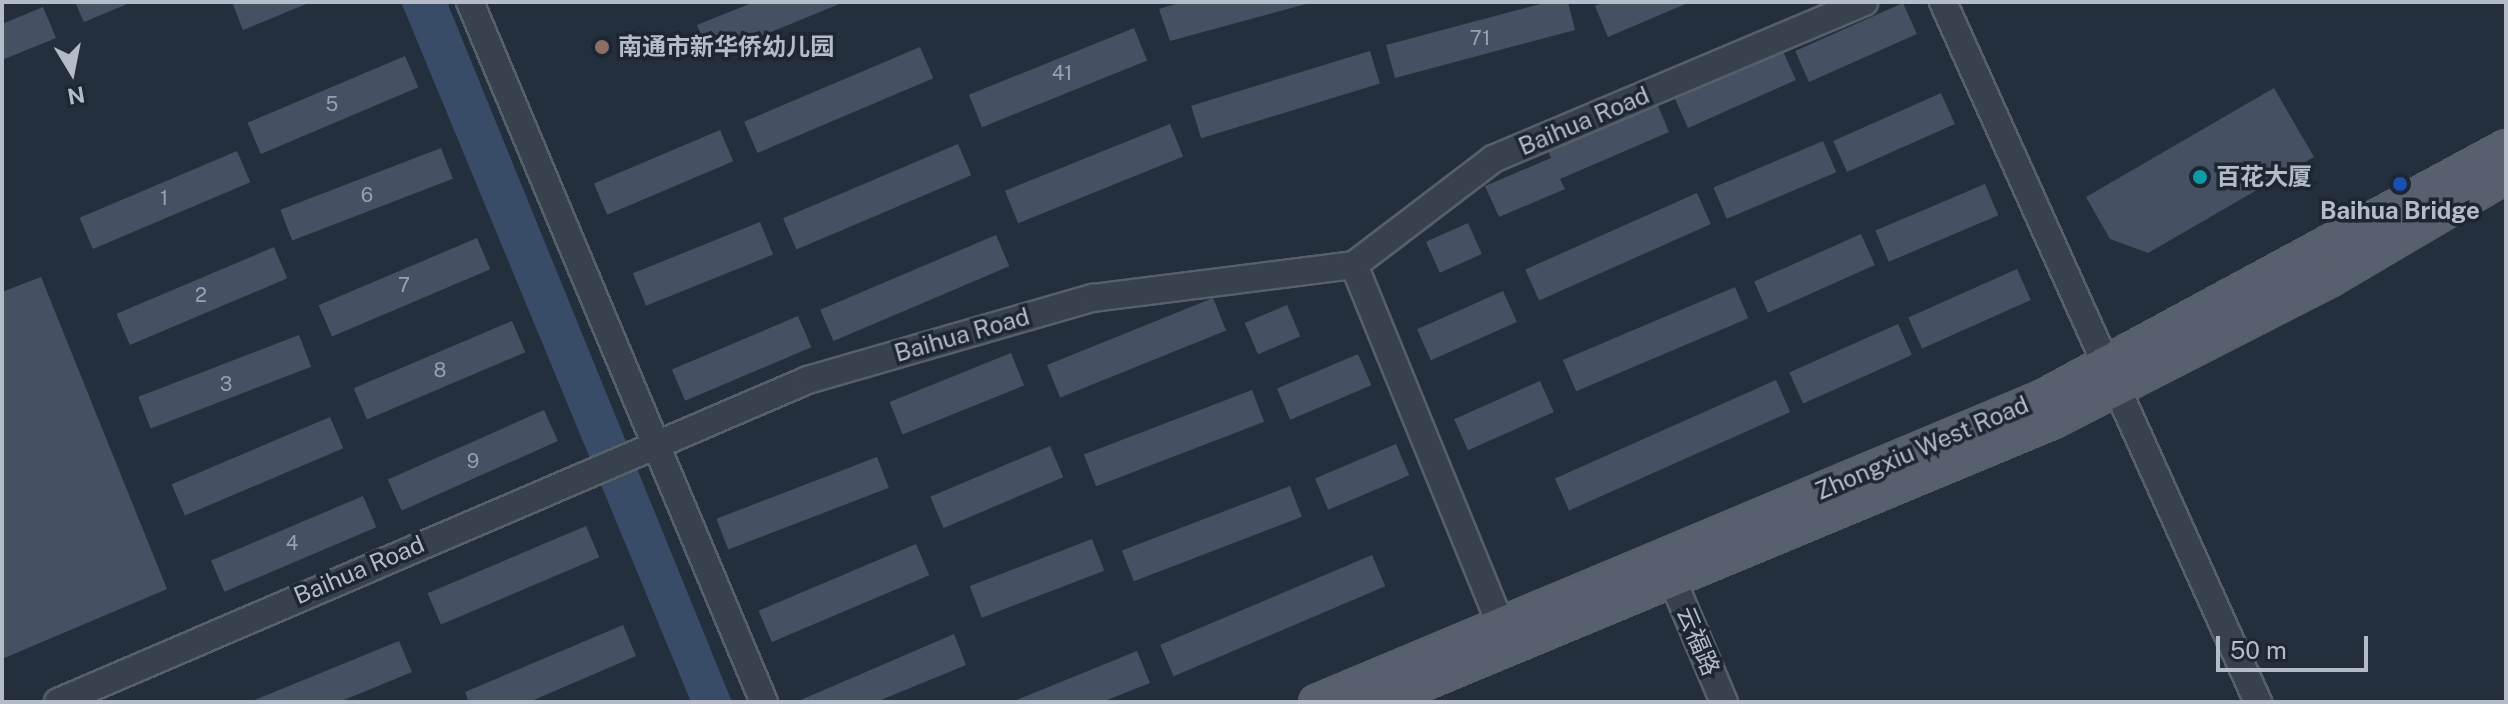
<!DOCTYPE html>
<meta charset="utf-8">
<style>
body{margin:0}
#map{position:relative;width:2508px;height:704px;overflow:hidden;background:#242f3e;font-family:"Public Sans","Noto Sans SC",sans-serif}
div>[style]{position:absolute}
.water>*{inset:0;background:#394c67}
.building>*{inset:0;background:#455162;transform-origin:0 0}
.roads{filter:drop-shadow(2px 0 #565f6c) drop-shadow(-2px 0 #565f6c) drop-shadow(0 2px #565f6c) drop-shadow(0 -2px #565f6c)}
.minor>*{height:26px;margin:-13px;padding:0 13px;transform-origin:13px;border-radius:13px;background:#38414e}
.major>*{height:32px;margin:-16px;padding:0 16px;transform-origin:16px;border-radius:16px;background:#56606e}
.dots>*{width:22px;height:22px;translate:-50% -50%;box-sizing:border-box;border:4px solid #1d2633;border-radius:50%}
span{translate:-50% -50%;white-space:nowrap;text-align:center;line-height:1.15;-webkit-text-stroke:7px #1d2633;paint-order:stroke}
.number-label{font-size:20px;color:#98a1af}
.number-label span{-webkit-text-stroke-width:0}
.poi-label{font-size:24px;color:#b4bcc9;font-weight:700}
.left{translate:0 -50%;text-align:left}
.street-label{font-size:24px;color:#b4bcc9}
.frame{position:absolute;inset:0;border:4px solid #b4bcc9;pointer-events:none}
.north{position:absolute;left:32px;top:32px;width:80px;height:80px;-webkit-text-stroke:6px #1d2633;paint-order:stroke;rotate:170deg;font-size:22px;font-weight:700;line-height:32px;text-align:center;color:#b4bcc9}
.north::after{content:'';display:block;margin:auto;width:28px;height:36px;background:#b4bcc9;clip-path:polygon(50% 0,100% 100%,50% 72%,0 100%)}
.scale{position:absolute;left:2216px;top:636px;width:152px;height:36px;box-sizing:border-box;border:4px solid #b4bcc9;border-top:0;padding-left:10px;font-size:24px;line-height:28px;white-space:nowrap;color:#b4bcc9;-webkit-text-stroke:6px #1d2633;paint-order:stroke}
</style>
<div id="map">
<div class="water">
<div style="clip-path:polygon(401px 2px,447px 2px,732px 702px,691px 702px)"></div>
</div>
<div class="building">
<div style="clip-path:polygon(75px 2px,132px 2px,84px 22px)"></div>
<div style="clip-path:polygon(232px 2px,311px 2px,243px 30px)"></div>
<div style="clip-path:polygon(754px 2px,844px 2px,710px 57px,697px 25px)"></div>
<div style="clip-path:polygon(1182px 2px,1310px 2px,1310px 3px,1170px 41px,1159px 9px)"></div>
<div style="clip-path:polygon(1548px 2px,1568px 2px,1575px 30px,1395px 78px,1386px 45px)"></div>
<div style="clip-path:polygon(1604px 2px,1690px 2px,1608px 37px,1595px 6px)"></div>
<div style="left:1903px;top:3px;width:34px;height:118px;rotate:66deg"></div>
<div style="clip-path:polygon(43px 7px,56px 38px,2px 60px,2px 24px)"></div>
<div style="left:1134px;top:28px;width:35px;height:178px;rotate:68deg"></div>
<div style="left:920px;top:47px;width:34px;height:191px;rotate:67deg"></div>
<div style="left:1782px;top:49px;width:34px;height:118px;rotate:66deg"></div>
<div style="left:1370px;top:51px;width:34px;height:187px;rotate:73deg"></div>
<div style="left:405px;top:56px;width:34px;height:171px;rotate:67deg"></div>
<div style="clip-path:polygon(2274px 88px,2314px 157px,2148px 253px,2110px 239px,2086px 197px)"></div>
<div style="left:1941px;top:93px;width:34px;height:118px;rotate:66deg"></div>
<div style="clip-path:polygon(1656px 101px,1669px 132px,1560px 179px,1565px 189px,1499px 217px,1485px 186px,1551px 158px,1547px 148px)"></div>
<div style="left:1170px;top:124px;width:35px;height:178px;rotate:68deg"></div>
<div style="left:720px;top:130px;width:34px;height:137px;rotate:67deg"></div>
<div style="left:1823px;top:141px;width:34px;height:119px;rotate:67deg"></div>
<div style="left:958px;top:144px;width:34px;height:190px;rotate:67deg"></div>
<div style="left:441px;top:148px;width:33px;height:172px;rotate:69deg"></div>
<div style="left:237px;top:151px;width:34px;height:171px;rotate:67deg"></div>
<div style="left:1985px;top:184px;width:34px;height:119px;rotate:67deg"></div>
<div style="left:1697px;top:193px;width:34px;height:188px;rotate:66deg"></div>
<div style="left:760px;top:222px;width:35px;height:137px;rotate:68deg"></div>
<div style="left:1468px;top:223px;width:34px;height:46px;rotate:66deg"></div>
<div style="left:1861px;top:234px;width:34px;height:117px;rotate:66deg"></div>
<div style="left:996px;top:235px;width:34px;height:191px;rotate:67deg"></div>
<div style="left:477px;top:238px;width:34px;height:172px;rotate:67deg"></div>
<div style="left:274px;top:247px;width:34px;height:171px;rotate:67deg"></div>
<div style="left:2017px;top:269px;width:34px;height:119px;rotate:66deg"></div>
<div style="clip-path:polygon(41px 277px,167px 589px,2px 659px,2px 292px)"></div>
<div style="left:1735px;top:287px;width:34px;height:187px;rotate:67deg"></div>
<div style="left:1503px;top:291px;width:34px;height:94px;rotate:66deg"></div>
<div style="left:1213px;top:298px;width:35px;height:179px;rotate:68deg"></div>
<div style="left:1287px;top:305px;width:34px;height:46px;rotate:67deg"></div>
<div style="left:798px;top:316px;width:34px;height:137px;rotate:67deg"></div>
<div style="left:512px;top:321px;width:34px;height:172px;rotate:67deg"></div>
<div style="left:1898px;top:324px;width:34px;height:119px;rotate:66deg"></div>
<div style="left:299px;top:335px;width:34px;height:172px;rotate:69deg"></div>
<div style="left:1011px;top:353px;width:35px;height:131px;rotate:68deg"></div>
<div style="left:1358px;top:354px;width:34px;height:88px;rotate:67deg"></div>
<div style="left:1776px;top:380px;width:35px;height:242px;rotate:66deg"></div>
<div style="left:1540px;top:381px;width:34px;height:94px;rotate:66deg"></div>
<div style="left:1252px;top:390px;width:34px;height:180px;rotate:69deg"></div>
<div style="left:544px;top:410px;width:34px;height:171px;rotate:66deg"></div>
<div style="left:330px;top:417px;width:34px;height:172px;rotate:67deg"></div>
<div style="left:1396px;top:444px;width:34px;height:88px;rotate:67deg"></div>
<div style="left:1050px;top:446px;width:34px;height:130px;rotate:67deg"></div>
<div style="left:877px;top:457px;width:33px;height:172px;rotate:69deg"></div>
<div style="left:1290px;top:486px;width:33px;height:180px;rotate:69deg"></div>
<div style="left:363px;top:496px;width:34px;height:165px;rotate:67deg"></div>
<div style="left:586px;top:526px;width:34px;height:172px;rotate:67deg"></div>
<div style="left:1092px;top:539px;width:34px;height:131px;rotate:69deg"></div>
<div style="left:916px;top:544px;width:34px;height:171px;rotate:67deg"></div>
<div style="left:1372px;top:555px;width:34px;height:230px;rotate:67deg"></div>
<div style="clip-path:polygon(623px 625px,636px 656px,529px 702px,469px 702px,465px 692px)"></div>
<div style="clip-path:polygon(954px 634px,966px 665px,876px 702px,796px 702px)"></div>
<div style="clip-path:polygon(399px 641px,412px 672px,339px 702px,250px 702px)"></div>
<div style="clip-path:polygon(1137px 651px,1150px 683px,1102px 702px,1012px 702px)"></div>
</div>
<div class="roads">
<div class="minor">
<div style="left:470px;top:2px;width:759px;rotate:67.22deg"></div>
<div style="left:1943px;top:2px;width:768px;rotate:65.77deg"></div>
<div style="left:1354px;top:265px;width:408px;rotate:67.8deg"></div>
<div style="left:1672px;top:579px;width:134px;rotate:67.1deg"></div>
<div style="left:58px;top:702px;width:816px;rotate:-23.24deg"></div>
<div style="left:808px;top:380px;width:297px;rotate:-16.1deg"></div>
<div style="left:1093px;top:298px;width:263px;rotate:-7.2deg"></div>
<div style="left:1354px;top:265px;width:175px;rotate:-37.3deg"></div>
<div style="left:1493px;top:159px;width:403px;rotate:-22.9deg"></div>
</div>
<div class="major">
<div style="left:1316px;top:702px;width:788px;rotate:-22.76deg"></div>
<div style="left:2043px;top:397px;width:526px;rotate:-28.37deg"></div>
<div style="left:1379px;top:702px;width:731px;rotate:-22.6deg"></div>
<div style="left:2054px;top:421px;width:311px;rotate:-27.1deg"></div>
<div style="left:2331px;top:279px;width:203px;rotate:-30.5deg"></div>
</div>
</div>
<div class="dots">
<div style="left:602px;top:47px;background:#8d6e63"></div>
<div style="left:2200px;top:177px;background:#0f9aa8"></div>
<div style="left:2400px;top:184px;background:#1a4fb4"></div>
</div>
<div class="number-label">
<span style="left:1480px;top:38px">71</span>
<span style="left:1062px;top:73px">41</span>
<span style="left:332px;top:104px">5</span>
<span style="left:367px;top:195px">6</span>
<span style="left:164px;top:198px">1</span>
<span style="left:404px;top:285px">7</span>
<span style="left:201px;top:295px">2</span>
<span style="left:440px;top:370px">8</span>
<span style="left:226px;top:384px">3</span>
<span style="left:473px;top:461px">9</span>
<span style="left:292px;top:543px">4</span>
</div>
<div class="poi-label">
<span class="left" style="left:618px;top:47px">南通市新华侨幼儿园</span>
<span class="left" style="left:2216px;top:177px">百花大厦</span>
<span style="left:2400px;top:211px">Baihua Bridge</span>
</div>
<div class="street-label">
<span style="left:1584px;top:121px;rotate:-23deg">Baihua Road</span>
<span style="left:962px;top:335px;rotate:-16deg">Baihua Road</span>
<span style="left:1922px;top:448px;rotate:-23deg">Zhongxiu West Road</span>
<span style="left:359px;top:570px;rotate:-23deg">Baihua Road</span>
<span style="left:1698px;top:641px;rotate:67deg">云福路</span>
</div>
<div class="frame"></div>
<div class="north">N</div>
<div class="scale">50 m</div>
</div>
